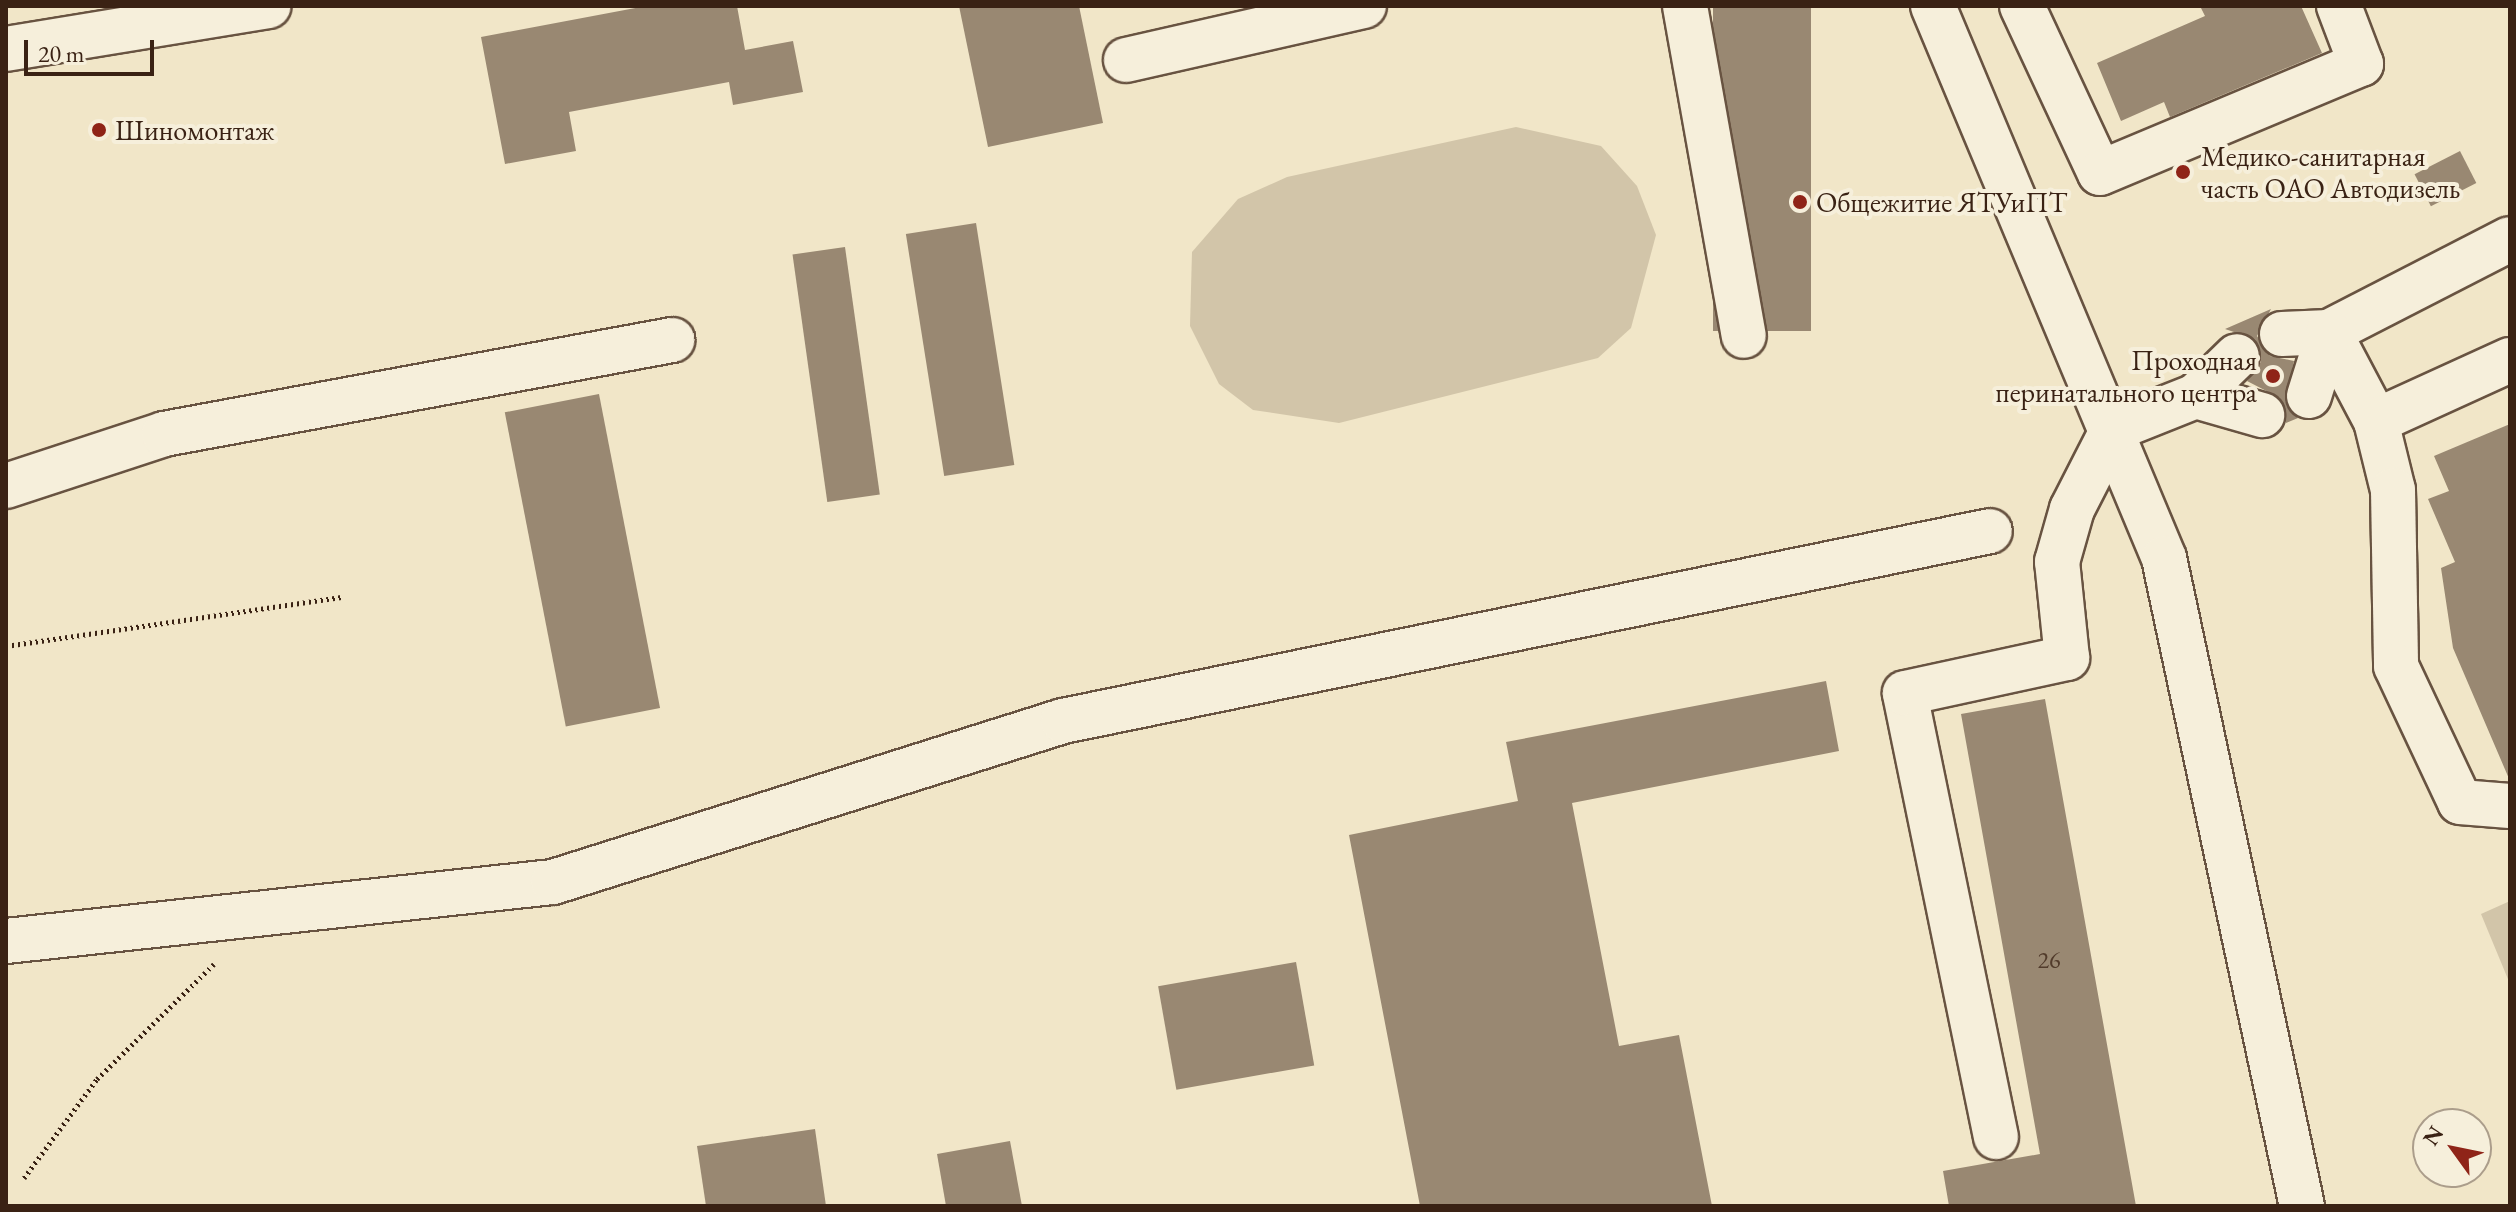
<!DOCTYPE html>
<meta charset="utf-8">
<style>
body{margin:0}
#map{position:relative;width:2516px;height:1212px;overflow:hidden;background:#f1e6c8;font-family:"EB Garamond",serif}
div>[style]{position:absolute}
.green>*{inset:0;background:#d2c5a9}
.building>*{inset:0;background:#998872;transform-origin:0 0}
.path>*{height:5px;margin-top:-2.5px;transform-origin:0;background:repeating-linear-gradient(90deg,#3a2214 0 2px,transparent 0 6px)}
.roads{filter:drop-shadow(2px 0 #685341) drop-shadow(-2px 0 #685341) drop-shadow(0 2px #685341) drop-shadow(0 -2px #685341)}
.minor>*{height:44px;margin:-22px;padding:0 22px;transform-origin:22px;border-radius:22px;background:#f6efdb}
.dots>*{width:22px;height:22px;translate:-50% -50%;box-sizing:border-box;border:4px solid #f6efdb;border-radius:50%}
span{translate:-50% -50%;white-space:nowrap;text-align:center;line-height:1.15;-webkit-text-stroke:8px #f6efdb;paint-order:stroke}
.number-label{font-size:24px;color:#523c2c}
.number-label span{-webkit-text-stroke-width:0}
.poi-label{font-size:28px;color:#3a2214}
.left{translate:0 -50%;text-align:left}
.right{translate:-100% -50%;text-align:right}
.frame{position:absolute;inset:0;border:8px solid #3a2214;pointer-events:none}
.north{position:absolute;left:2412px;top:1108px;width:80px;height:80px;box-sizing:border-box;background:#f6efdb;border:2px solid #ab9d8b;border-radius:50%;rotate:303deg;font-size:22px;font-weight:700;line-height:32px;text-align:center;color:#3a2214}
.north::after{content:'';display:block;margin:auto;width:28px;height:36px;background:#8f2418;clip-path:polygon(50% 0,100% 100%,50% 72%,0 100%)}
.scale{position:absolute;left:24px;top:40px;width:130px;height:36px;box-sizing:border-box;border:4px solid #3a2214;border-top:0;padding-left:10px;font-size:24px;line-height:28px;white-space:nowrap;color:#3a2214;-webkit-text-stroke:6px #f6efdb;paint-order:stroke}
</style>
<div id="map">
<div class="green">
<div style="clip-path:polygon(1516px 127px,1601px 146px,1637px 186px,1656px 235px,1631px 328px,1598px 358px,1339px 423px,1253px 410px,1219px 384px,1190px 326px,1192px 252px,1238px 199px,1287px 177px)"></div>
<div style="clip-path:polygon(2510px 901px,2510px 984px,2481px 914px)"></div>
</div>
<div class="building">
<div style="clip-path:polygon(646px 6px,737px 6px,745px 50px,793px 41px,803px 92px,733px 105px,729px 82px,569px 112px,576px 151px,505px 164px,481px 37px)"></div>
<div style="clip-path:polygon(959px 6px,1079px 6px,1103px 123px,988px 147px)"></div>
<div style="left:1713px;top:6px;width:98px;height:325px"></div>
<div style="clip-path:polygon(2200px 6px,2301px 6px,2322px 53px,2170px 117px,2164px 102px,2121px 121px,2097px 63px,2205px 16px)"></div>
<div style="left:2460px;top:151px;width:36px;height:51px;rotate:63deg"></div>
<div style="left:976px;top:223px;width:245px;height:71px;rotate:81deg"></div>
<div style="left:845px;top:247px;width:250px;height:53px;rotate:82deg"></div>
<div style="clip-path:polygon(2271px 309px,2257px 336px,2270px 356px,2294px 361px,2285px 401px,2298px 418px,2286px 423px,2280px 398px,2247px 381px,2261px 362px,2255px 339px,2225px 329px)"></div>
<div style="left:599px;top:394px;width:320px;height:96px;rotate:79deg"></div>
<div style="clip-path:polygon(2510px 424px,2510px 781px,2453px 648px,2441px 568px,2455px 562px,2428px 499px,2449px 491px,2434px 456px)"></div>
<div style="clip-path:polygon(1826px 681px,1839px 751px,1572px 803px,1619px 1046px,1679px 1035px,1712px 1206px,1420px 1206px,1349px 835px,1518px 801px,1506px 742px)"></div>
<div style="clip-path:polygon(2045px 699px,2136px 1206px,1949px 1206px,1943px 1171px,2040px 1154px,1961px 714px)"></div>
<div style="left:1296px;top:962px;width:105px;height:140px;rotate:80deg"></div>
<div style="clip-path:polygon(815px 1129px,826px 1206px,706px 1206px,697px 1146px)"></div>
<div style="clip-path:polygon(1010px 1141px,1022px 1206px,946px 1206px,937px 1154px)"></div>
</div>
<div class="path">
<div style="left:6px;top:646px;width:339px;rotate:-8.3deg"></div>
<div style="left:24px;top:1178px;width:123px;rotate:-53.6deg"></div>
<div style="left:97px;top:1079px;width:164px;rotate:-44.5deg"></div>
</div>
<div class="roads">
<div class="minor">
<div style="left:1685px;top:6px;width:335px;rotate:79.9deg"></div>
<div style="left:1933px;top:6px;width:598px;rotate:67.29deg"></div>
<div style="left:2164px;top:558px;width:663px;rotate:77.98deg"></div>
<div style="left:2022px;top:6px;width:184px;rotate:65deg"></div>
<div style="left:2100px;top:173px;width:283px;rotate:-22.7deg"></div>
<div style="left:2361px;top:64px;width:62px;rotate:-110.8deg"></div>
<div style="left:6px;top:49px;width:266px;rotate:-9.3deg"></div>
<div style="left:1126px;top:60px;width:244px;rotate:-12.8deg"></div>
<div style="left:2329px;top:332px;width:101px;rotate:62.2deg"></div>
<div style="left:2376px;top:421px;width:71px;rotate:76.2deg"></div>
<div style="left:2393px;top:490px;width:176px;rotate:89deg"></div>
<div style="left:2396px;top:666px;width:150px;rotate:64.8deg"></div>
<div style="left:2460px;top:802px;width:50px;rotate:4.6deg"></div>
<div style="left:2282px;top:334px;width:47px;rotate:-2.4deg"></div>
<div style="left:2329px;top:332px;width:203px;rotate:-27.2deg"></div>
<div style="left:2196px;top:396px;width:69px;rotate:16.1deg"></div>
<div style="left:2309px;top:396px;width:67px;rotate:-72.6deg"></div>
<div style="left:2376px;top:421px;width:147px;rotate:-24.5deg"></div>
<div style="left:6px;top:486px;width:166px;rotate:-18.2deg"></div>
<div style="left:164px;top:434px;width:517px;rotate:-10.48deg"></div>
<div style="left:6px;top:941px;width:550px;rotate:-6.16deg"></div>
<div style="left:553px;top:882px;width:535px;rotate:-17.52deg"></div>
<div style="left:1063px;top:721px;width:946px;rotate:-11.58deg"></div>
<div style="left:1996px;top:1137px;width:453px;rotate:-101.6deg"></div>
<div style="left:1905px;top:693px;width:166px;rotate:-12.2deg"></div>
<div style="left:2067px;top:658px;width:97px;rotate:-95.9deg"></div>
<div style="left:2057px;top:562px;width:55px;rotate:-74.2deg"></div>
<div style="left:2072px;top:509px;width:90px;rotate:-62.9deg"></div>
<div style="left:2113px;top:429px;width:89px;rotate:-21.7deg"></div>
<div style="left:2196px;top:396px;width:57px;rotate:-44.3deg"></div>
</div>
</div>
<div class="dots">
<div style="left:99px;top:130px;background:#8f2418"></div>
<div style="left:2183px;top:172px;background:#8f2418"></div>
<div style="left:1800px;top:202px;background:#8f2418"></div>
<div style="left:2273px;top:376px;background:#8f2418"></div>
</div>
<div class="number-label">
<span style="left:2049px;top:960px">26</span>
</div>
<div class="poi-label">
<span class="left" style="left:115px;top:130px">Шиномонтаж</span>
<span class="left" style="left:2201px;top:172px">Медико-санитарная<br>часть ОАО Автодизель</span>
<span class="left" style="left:1816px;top:202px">Общежитие ЯТУиПТ</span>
<span class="right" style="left:2257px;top:376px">Проходная<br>перинатального центра</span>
</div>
<div class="frame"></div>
<div class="north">N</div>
<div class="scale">20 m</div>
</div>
